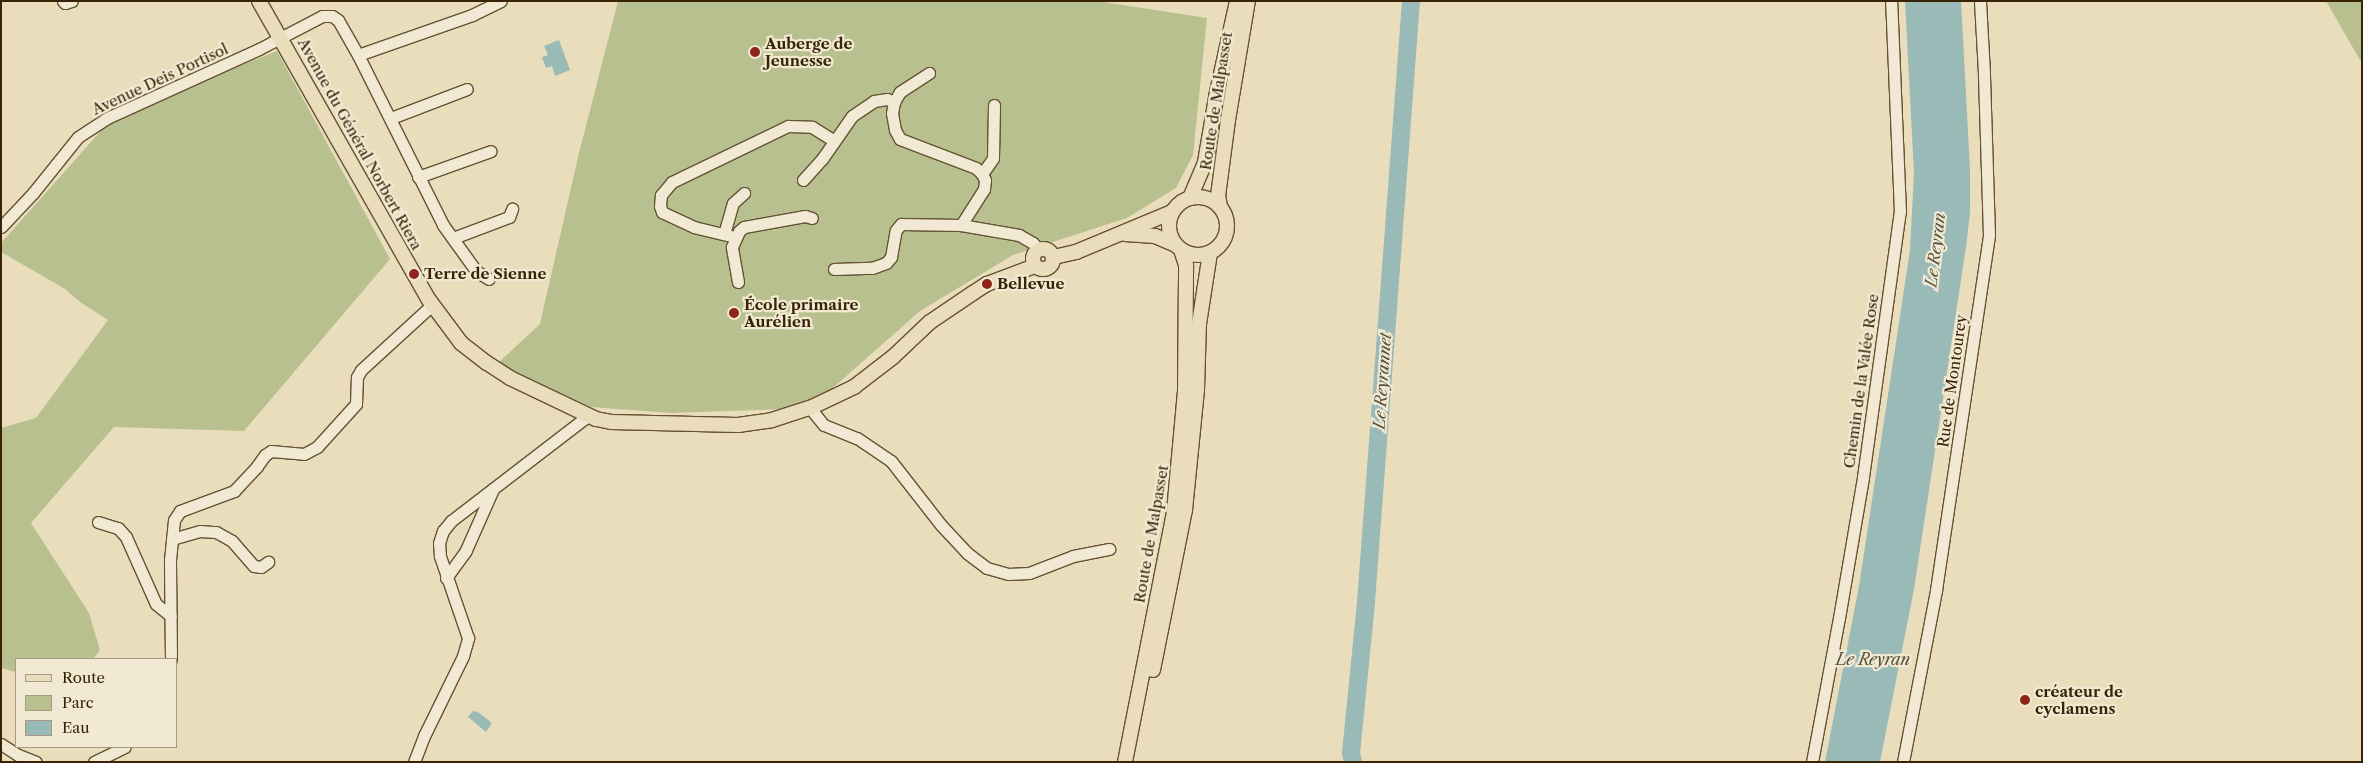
<!DOCTYPE html>
<meta charset="utf-8">
<style>
body{margin:0}
#map{position:relative;width:2363px;height:763px;overflow:hidden;background:#eaddbc;font-family:"Libre Caslon Text",serif}
div>[style]{position:absolute}
.green>*{inset:0;background:#b8c08f}
.water>*{inset:0;background:#9abab7}
.river>*{height:18px;margin:-9px;padding:0 9px;transform-origin:9px;border-radius:9px;background:#9abab7}
.roads{filter:drop-shadow(1px 0 #645232) drop-shadow(-1px 0 #645232) drop-shadow(0 1px #645232) drop-shadow(0 -1px #645232)}
.minor>*{height:11px;margin:-5.5px;padding:0 5.5px;transform-origin:5.5px;border-radius:5.5px;background:#f1e9d3}
.major>*{height:14px;margin:-7px;padding:0 7px;transform-origin:7px;border-radius:7px;background:#eaddbc}
.major>.ring{margin:-7px;padding:0;box-sizing:content-box;background:none;border:14px solid #eaddbc;border-radius:50%}
.dots>*{width:14px;height:14px;translate:-50% -50%;box-sizing:border-box;border:2px solid #f1e9d3;border-radius:50%}
span{translate:-50% -50%;white-space:nowrap;text-align:center;line-height:1.15;-webkit-text-stroke:4.5px #f1e9d3;paint-order:stroke}
.poi-label{font-size:15px;color:#382404;font-weight:700}
.left{translate:0 -50%;text-align:left}
.street-label{font-size:15px;color:#382404}
.water-label{font-size:16px;color:#55513a;font-style:italic}
.frame{position:absolute;inset:0;border:2px solid #382404;pointer-events:none}
.legend{position:absolute;left:15px;top:658px;width:162px;height:90px;box-sizing:border-box;background:#f1e9d3;border:1px solid #a79a80;margin:0;padding:6px 9px;list-style:none;font-size:15px;color:#382404}
.legend li{display:flex;align-items:center;gap:10px;height:25px}
.legend b{width:25px;border:1px solid #a79a80}
</style>
<div id="map">
<div class="green">
<div style="clip-path:polygon(618px 1px,1097px 1px,1207px 18px,1193px 155px,1176px 188px,1127px 218px,1013px 255px,920px 311px,810px 408px,671px 413px,591px 407px,497px 364px,540px 324px,578px 157px)"></div>
<div style="clip-path:polygon(2326px 1px,2362px 1px,2362px 59px,2360px 60px)"></div>
<div style="clip-path:polygon(277px 51px,390px 259px,244px 431px,114px 427px,31px 523px,89px 613px,100px 650px,93px 659px,16px 659px,16px 672px,1px 668px,1px 428px,36px 418px,108px 320px,80px 302px,65px 289px,1px 252px,1px 243px,107px 124px,202px 81px)"></div>
</div>
<div class="water">
<div style="clip-path:polygon(1905px 1px,1961px 1px,1970px 170px,1970px 213px,1966px 247px,1914px 589px,1880px 762px,1825px 762px,1859px 586px,1910px 250px,1914px 173px)"></div>
<div style="clip-path:polygon(559px 40px,570px 70px,555px 76px,552px 66px,546px 68px,542px 57px,548px 55px,544px 46px)"></div>
<div style="clip-path:polygon(473px 711px,478px 712px,492px 723px,486px 732px,468px 717px)"></div>
</div>
<div class="river">
<div style="left:1353px;top:762px;width:9px;rotate:-103deg"></div>
<div style="left:1351px;top:753px;width:152px;rotate:-84.3deg"></div>
<div style="left:1366px;top:602px;width:603px;rotate:-85.72deg"></div>
</div>
<div class="roads">
<div class="minor">
<div style="left:63px;top:1px;width:3px;rotate:45deg"></div>
<div style="left:65px;top:3px;width:7px;rotate:-16deg"></div>
<div style="left:358px;top:55px;width:121px;rotate:-19.3deg"></div>
<div style="left:472px;top:15px;width:32px;rotate:-26deg"></div>
<div style="left:929px;top:73px;width:35px;rotate:147deg"></div>
<div style="left:900px;top:92px;width:12px;rotate:121deg"></div>
<div style="left:894px;top:102px;width:11px;rotate:100deg"></div>
<div style="left:892px;top:113px;width:17px;rotate:80deg"></div>
<div style="left:895px;top:130px;width:10px;rotate:61deg"></div>
<div style="left:900px;top:139px;width:81px;rotate:20.9deg"></div>
<div style="left:976px;top:168px;width:8px;rotate:45deg"></div>
<div style="left:982px;top:174px;width:7px;rotate:63deg"></div>
<div style="left:985px;top:180px;width:9px;rotate:96deg"></div>
<div style="left:984px;top:189px;width:43px;rotate:122.6deg"></div>
<div style="left:391px;top:118px;width:81px;rotate:-20.9deg"></div>
<div style="left:982px;top:174px;width:19px;rotate:-55deg"></div>
<div style="left:993px;top:158px;width:53px;rotate:-88.9deg"></div>
<div style="left:418px;top:177px;width:77px;rotate:-19.6deg"></div>
<div style="left:803px;top:180px;width:28px;rotate:-48deg"></div>
<div style="left:822px;top:159px;width:52px;rotate:-55.1deg"></div>
<div style="left:852px;top:116px;width:27px;rotate:-34deg"></div>
<div style="left:874px;top:101px;width:13px;rotate:-9deg"></div>
<div style="left:887px;top:99px;width:8px;rotate:23deg"></div>
<div style="left:1px;top:227px;width:47px;rotate:-46.7deg"></div>
<div style="left:33px;top:193px;width:72px;rotate:-51.2deg"></div>
<div style="left:78px;top:137px;width:35px;rotate:-33deg"></div>
<div style="left:107px;top:118px;width:167px;rotate:-24.4deg"></div>
<div style="left:259px;top:49px;width:71px;rotate:-27.6deg"></div>
<div style="left:322px;top:16px;width:10px"></div>
<div style="left:332px;top:16px;width:7px;rotate:34deg"></div>
<div style="left:338px;top:20px;width:40px;rotate:60.3deg"></div>
<div style="left:358px;top:55px;width:190px;rotate:63.4deg"></div>
<div style="left:443px;top:225px;width:57px;rotate:54.3deg"></div>
<div style="left:476px;top:271px;width:15px;rotate:32deg"></div>
<div style="left:724px;top:234px;width:32px;rotate:-74deg"></div>
<div style="left:733px;top:203px;width:15px;rotate:-42deg"></div>
<div style="left:735px;top:237px;width:42px;rotate:-166.3deg"></div>
<div style="left:694px;top:227px;width:35px;rotate:-155deg"></div>
<div style="left:662px;top:212px;width:6px;rotate:-108deg"></div>
<div style="left:660px;top:206px;width:11px;rotate:-85deg"></div>
<div style="left:661px;top:195px;width:17px;rotate:-50deg"></div>
<div style="left:672px;top:182px;width:129px;rotate:-25.8deg"></div>
<div style="left:788px;top:126px;width:24px;rotate:2deg"></div>
<div style="left:812px;top:127px;width:26px;rotate:32deg"></div>
<div style="left:453px;top:238px;width:60px;rotate:-20.6deg"></div>
<div style="left:509px;top:217px;width:9px;rotate:-69deg"></div>
<div style="left:834px;top:269px;width:38px;rotate:-2deg"></div>
<div style="left:872px;top:268px;width:15px;rotate:-20deg"></div>
<div style="left:886px;top:263px;width:8px;rotate:-50deg"></div>
<div style="left:891px;top:257px;width:27px;rotate:-80deg"></div>
<div style="left:896px;top:230px;width:8px;rotate:-50deg"></div>
<div style="left:901px;top:224px;width:60px;rotate:1deg"></div>
<div style="left:961px;top:225px;width:59px;rotate:9.8deg"></div>
<div style="left:1019px;top:235px;width:16px;rotate:30deg"></div>
<div style="left:1033px;top:243px;width:9px;rotate:54deg"></div>
<div style="left:738px;top:282px;width:36px;rotate:-100deg"></div>
<div style="left:732px;top:247px;width:17px;rotate:-66deg"></div>
<div style="left:739px;top:231px;width:6px;rotate:-39deg"></div>
<div style="left:744px;top:227px;width:62px;rotate:-10.2deg"></div>
<div style="left:805px;top:216px;width:7px;rotate:16deg"></div>
<div style="left:810px;top:408px;width:22px;rotate:51deg"></div>
<div style="left:824px;top:425px;width:35px;rotate:22deg"></div>
<div style="left:857px;top:438px;width:41px;rotate:34.1deg"></div>
<div style="left:891px;top:461px;width:81px;rotate:52deg"></div>
<div style="left:941px;top:525px;width:38px;rotate:47deg"></div>
<div style="left:967px;top:553px;width:25px;rotate:37deg"></div>
<div style="left:987px;top:568px;width:22px;rotate:16deg"></div>
<div style="left:1008px;top:574px;width:21px;rotate:-3deg"></div>
<div style="left:1029px;top:573px;width:47px;rotate:-21.1deg"></div>
<div style="left:1073px;top:556px;width:37px;rotate:-11deg"></div>
<div style="left:98px;top:522px;width:21px;rotate:17deg"></div>
<div style="left:118px;top:528px;width:12px;rotate:48deg"></div>
<div style="left:126px;top:537px;width:73px;rotate:65.9deg"></div>
<div style="left:156px;top:604px;width:19px;rotate:39deg"></div>
<div style="left:172px;top:539px;width:29px;rotate:-16deg"></div>
<div style="left:200px;top:531px;width:16px;rotate:4deg"></div>
<div style="left:216px;top:532px;width:18px;rotate:29deg"></div>
<div style="left:232px;top:541px;width:33px;rotate:49deg"></div>
<div style="left:254px;top:566px;width:7px;rotate:8deg"></div>
<div style="left:261px;top:567px;width:9px;rotate:-36deg"></div>
<div style="left:446px;top:578px;width:34px;rotate:-54deg"></div>
<div style="left:466px;top:550px;width:67px;rotate:-66.1deg"></div>
<div style="left:171px;top:659px;width:99px;rotate:-90.6deg"></div>
<div style="left:170px;top:560px;width:40px;rotate:-84.3deg"></div>
<div style="left:174px;top:520px;width:11px;rotate:-56deg"></div>
<div style="left:180px;top:511px;width:58px;rotate:-20.3deg"></div>
<div style="left:234px;top:491px;width:34px;rotate:-47deg"></div>
<div style="left:257px;top:466px;width:14px;rotate:-54deg"></div>
<div style="left:265px;top:455px;width:7px;rotate:-34deg"></div>
<div style="left:271px;top:451px;width:33px;rotate:5deg"></div>
<div style="left:304px;top:454px;width:15px;rotate:-28deg"></div>
<div style="left:317px;top:447px;width:58px;rotate:-47.8deg"></div>
<div style="left:356px;top:404px;width:27px;rotate:-88deg"></div>
<div style="left:357px;top:377px;width:8px;rotate:-60deg"></div>
<div style="left:361px;top:370px;width:96px;rotate:-42.5deg"></div>
<div style="left:1px;top:744px;width:20px;rotate:33deg"></div>
<div style="left:18px;top:755px;width:19px;rotate:21deg"></div>
<div style="left:94px;top:762px;width:34px;rotate:-26deg"></div>
<div style="left:414px;top:762px;width:30px;rotate:-69deg"></div>
<div style="left:425px;top:734px;width:87px;rotate:-64deg"></div>
<div style="left:463px;top:656px;width:19px;rotate:-74deg"></div>
<div style="left:468px;top:638px;width:87px;rotate:-108.9deg"></div>
<div style="left:440px;top:556px;width:13px;rotate:-94deg"></div>
<div style="left:439px;top:543px;width:13px;rotate:-72deg"></div>
<div style="left:443px;top:531px;width:13px;rotate:-51deg"></div>
<div style="left:451px;top:521px;width:168px;rotate:-37.5deg"></div>
<div style="left:584px;top:419px;width:4px;rotate:-63deg"></div>
<div style="left:1812px;top:762px;width:147px;rotate:-79.4deg"></div>
<div style="left:1839px;top:618px;width:143px;rotate:-80.3deg"></div>
<div style="left:1863px;top:477px;width:268px;rotate:-82.1deg"></div>
<div style="left:1900px;top:212px;width:211px;rotate:-92.4deg"></div>
<div style="left:1903px;top:762px;width:175px;rotate:-79.1deg"></div>
<div style="left:1936px;top:590px;width:359px;rotate:-81.5deg"></div>
<div style="left:1989px;top:235px;width:162px;rotate:-91.8deg"></div>
<div style="left:1984px;top:73px;width:72px;rotate:-93.2deg"></div>
</div>
<div class="major">
<div style="left:259px;top:1px;width:344px;rotate:60.4deg"></div>
<div style="left:429px;top:300px;width:54px;rotate:53.3deg"></div>
<div style="left:461px;top:343px;width:33px;rotate:38deg"></div>
<div style="left:487px;top:363px;width:27px;rotate:33deg"></div>
<div style="left:510px;top:378px;width:95px;rotate:25.5deg"></div>
<div style="left:596px;top:419px;width:15px;rotate:11deg"></div>
<div style="left:611px;top:422px;width:127px;rotate:1.4deg"></div>
<div style="left:738px;top:425px;width:34px;rotate:-8deg"></div>
<div style="left:772px;top:420px;width:40px;rotate:-18deg"></div>
<div style="left:810px;top:408px;width:49px;rotate:-25.5deg"></div>
<div style="left:854px;top:387px;width:49px;rotate:-37.6deg"></div>
<div style="left:893px;top:357px;width:51px;rotate:-43.4deg"></div>
<div style="left:930px;top:322px;width:52px;rotate:-34deg"></div>
<div style="left:973px;top:293px;width:17px;rotate:-33deg"></div>
<div style="left:987px;top:284px;width:51px;rotate:-20.6deg"></div>
<div class="ring" style="left:1169px;top:197px;width:44px;height:44px"></div>
<div style="left:1190px;top:198px;width:39px;rotate:-67deg"></div>
<div style="left:1205px;top:162px;width:71px;rotate:-80.3deg"></div>
<div style="left:1217px;top:92px;width:93px;rotate:-77.6deg"></div>
<div style="left:1220px;top:206px;width:10px;rotate:-101deg"></div>
<div style="left:1218px;top:196px;width:77px;rotate:-82.5deg"></div>
<div style="left:1228px;top:120px;width:121px;rotate:-80.5deg"></div>
<div style="left:1125px;top:234px;width:30px;rotate:4deg"></div>
<div style="left:1155px;top:236px;width:21px;rotate:23deg"></div>
<div class="ring" style="left:1033px;top:249px;width:6px;height:6px"></div>
<div style="left:1054px;top:257px;width:23px;rotate:-13deg"></div>
<div style="left:1076px;top:252px;width:104px;rotate:-22.6deg"></div>
<div style="left:1153px;top:670px;width:163px;rotate:-78.7deg"></div>
<div style="left:1185px;top:510px;width:121px;rotate:-84.3deg"></div>
<div style="left:1197px;top:390px;width:66px;rotate:-88.3deg"></div>
<div style="left:1199px;top:324px;width:72px;rotate:-81.2deg"></div>
<div style="left:1125px;top:762px;width:255px;rotate:-78.9deg"></div>
<div style="left:1174px;top:512px;width:122px;rotate:-84.8deg"></div>
<div style="left:1185px;top:390px;width:125px;rotate:-89.5deg"></div>
<div style="left:1186px;top:265px;width:16px;rotate:-108deg"></div>
</div>
</div>
<div class="dots">
<div style="left:755px;top:52px;background:#8f2418"></div>
<div style="left:414px;top:274px;background:#8f2418"></div>
<div style="left:987px;top:284px;background:#8f2418"></div>
<div style="left:734px;top:313px;background:#8f2418"></div>
<div style="left:2025px;top:700px;background:#8f2418"></div>
</div>
<div class="poi-label">
<span class="left" style="left:765px;top:52px">Auberge de<br>Jeunesse</span>
<span class="left" style="left:424px;top:274px">Terre de Sienne</span>
<span class="left" style="left:997px;top:284px">Bellevue</span>
<span class="left" style="left:744px;top:313px">École primaire<br>Aurélien</span>
<span class="left" style="left:2035px;top:700px">créateur de<br>cyclamens</span>
</div>
<div class="street-label">
<span style="left:160px;top:79px;rotate:-25deg">Avenue Deis Portisol</span>
<span style="left:1216px;top:101px;rotate:-81deg">Route de Malpasset</span>
<span style="left:360px;top:144px;rotate:61deg">Avenue du Général Norbert Riera</span>
<span style="left:1861px;top:381px;rotate:-82deg">Chemin de la Valée Rose</span>
<span style="left:1952px;top:381px;rotate:-82deg">Rue de Montourey</span>
<span style="left:1151px;top:534px;rotate:-80deg">Route de Malpasset</span>
</div>
<div class="water-label">
<span style="left:1935px;top:250px;rotate:-83deg">Le Reyran</span>
<span style="left:1382px;top:381px;rotate:-86deg">Le Reyrannet</span>
<span style="left:1873px;top:659px">Le Reyran</span>
</div>
<div class="frame"></div>
<ul class="legend">
<li><b style="height:6px;background:#eaddbc"></b>Route</li>
<li><b style="height:14px;background:#b8c08f"></b>Parc</li>
<li><b style="height:14px;background:#9abab7"></b>Eau</li>
</ul>
</div>
